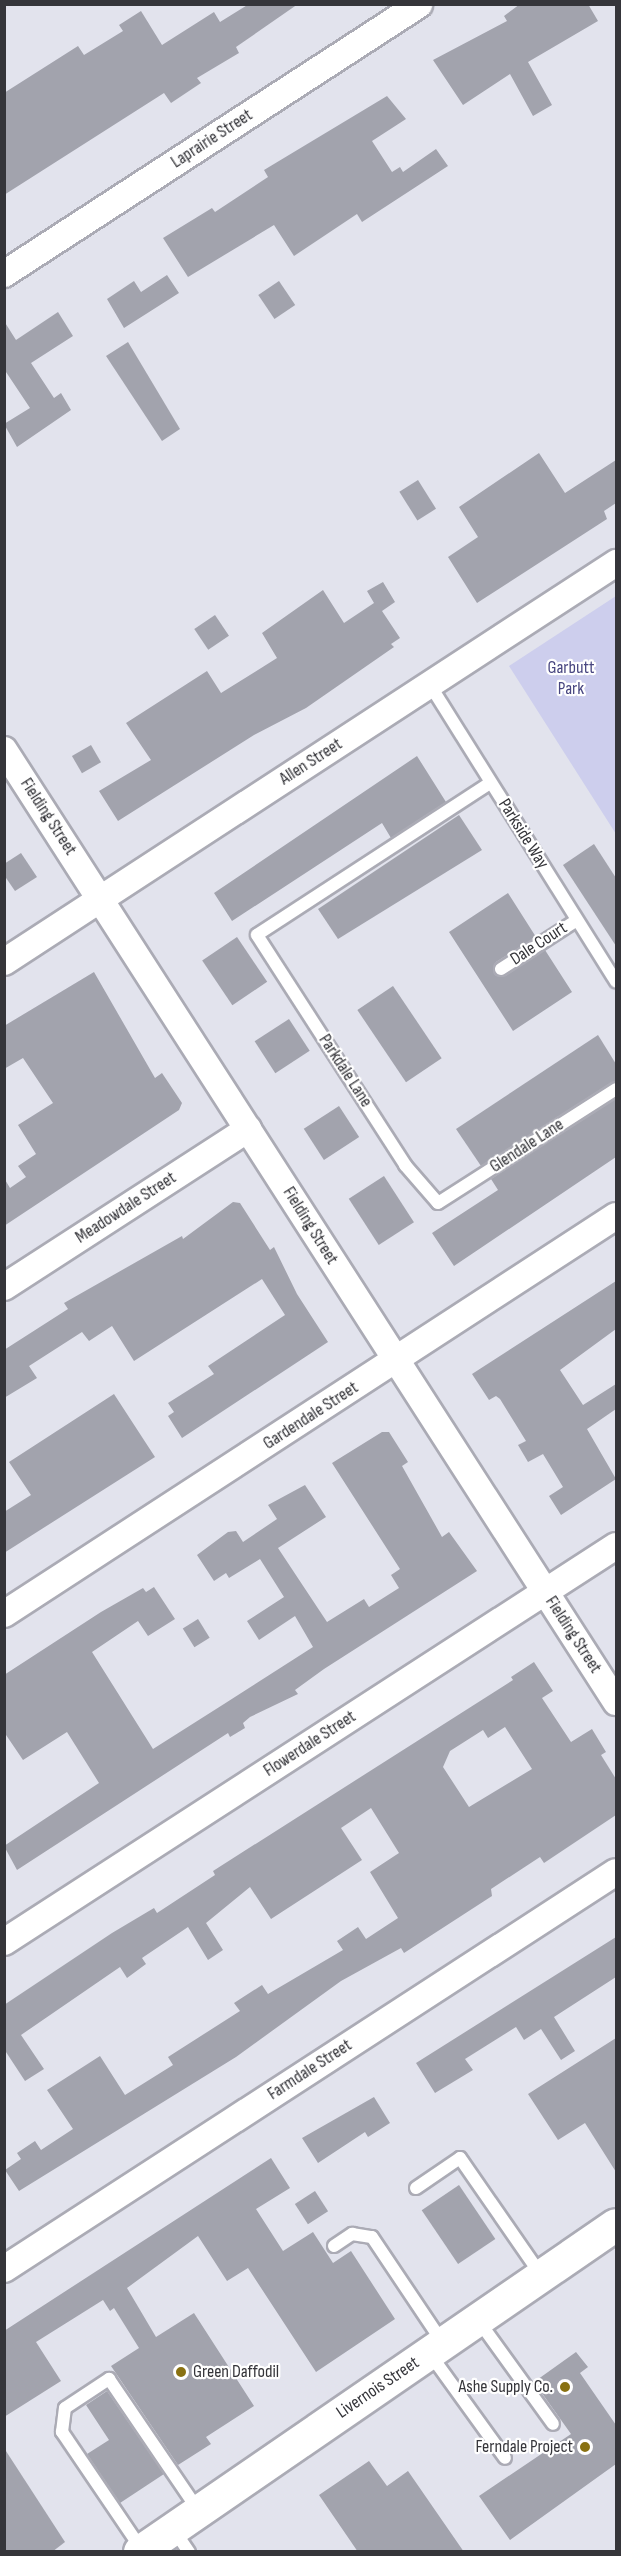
<!DOCTYPE html>
<style>
body{margin:0}
#map{position:relative;width:621px;height:2556px;overflow:hidden;background:#e2e3ed;font-family:"Sofia Sans Condensed",sans-serif}
div>[style]{position:absolute}
.green>*{inset:0;background:#cdceed}
.building>*{inset:0;background:#a2a3ad;transform-origin:0 0}
.roads{filter:drop-shadow(2px 0 #ababb5) drop-shadow(-2px 0 #ababb5) drop-shadow(0 2px #ababb5) drop-shadow(0 -2px #ababb5)}
.service>*{height:12px;margin:-6px;padding:0 6px;transform-origin:6px;border-radius:6px;background:#fff}
.minor>*{height:26px;margin:-13px;padding:0 13px;transform-origin:13px;border-radius:13px;background:#fff}
.tertiary>*{height:32px;margin:-16px;padding:0 16px;transform-origin:16px;border-radius:16px;background:#fff}
.dots>*{width:16px;height:16px;translate:-50% -50%;box-sizing:border-box;border:3px solid #fff;border-radius:50%}
span{translate:-50% -50%;white-space:nowrap;text-align:center;line-height:1.15;-webkit-text-stroke:4.5px #fff;paint-order:stroke}
.street-label{font-size:18px;color:#35353a}
.park-label{font-size:18px;color:#484680}
.poi-label{font-size:18px;color:#35353a}
.left{translate:0 -50%;text-align:left}
.right{translate:-100% -50%;text-align:right}
.frame{position:absolute;inset:0;border:6px solid #35353a;pointer-events:none}
</style>
<div id="map">
<div class="green">
<div style="clip-path:polygon(616px 596px,616px 834px,509px 666px)"></div>
</div>
<div class="building">
<div style="clip-path:polygon(249px 4px,298px 4px,236px 47px,239px 53px,197px 78px,201px 83px,171px 103px,164px 93px,4px 195px,4px 93px,78px 46px,84px 55px,123px 31px,119px 25px,141px 11px,162px 45px,214px 12px,220px 22px)"></div>
<div style="clip-path:polygon(520px 4px,588px 4px,598px 21px,528px 62px,552px 105px,533px 116px,510px 74px,463px 105px,433px 60px,507px 21px,504px 16px)"></div>
<div style="clip-path:polygon(387px 96px,406px 119px,372px 141px,392px 172px,400px 167px,403px 172px,436px 149px,448px 166px,362px 222px,357px 214px,294px 256px,274px 225px,188px 277px,163px 238px,212px 208px,215px 212px,268px 177px,264px 170px)"></div>
<div style="clip-path:polygon(167px 275px,179px 293px,124px 328px,107px 299px,134px 281px,141px 292px)"></div>
<div style="left:279px;top:281px;width:29px;height:25px;rotate:56deg"></div>
<div style="clip-path:polygon(58px 312px,73px 336px,31px 363px,54px 398px,61px 393px,71px 410px,17px 447px,4px 424px,30px 408px,4px 369px,4px 321px,16px 340px)"></div>
<div style="clip-path:polygon(128px 342px,180px 429px,162px 441px,106px 356px)"></div>
<div style="clip-path:polygon(539px 453px,565px 493px,616px 460px,616px 503px,604px 511px,607px 519px,477px 603px,448px 557px,478px 537px,459px 507px)"></div>
<div style="left:418px;top:480px;width:34px;height:22px;rotate:58deg"></div>
<div style="clip-path:polygon(383px 582px,395px 602px,382px 611px,400px 638px,391px 644px,394px 647px,306px 708px,254px 735px,118px 821px,99px 791px,151px 760px,126px 723px,207px 671px,221px 693px,277px 658px,262px 633px,323px 590px,344px 623px,374px 603px,367px 591px)"></div>
<div style="left:215px;top:615px;width:25px;height:25px;rotate:56deg"></div>
<div style="left:91px;top:745px;width:20px;height:22px;rotate:60deg"></div>
<div style="clip-path:polygon(417px 756px,446px 802px,391px 838px,382px 823px,232px 921px,214px 893px)"></div>
<div style="clip-path:polygon(459px 815px,482px 850px,338px 939px,318px 909px)"></div>
<div style="clip-path:polygon(594px 844px,616px 878px,616px 946px,563px 865px)"></div>
<div style="clip-path:polygon(21px 853px,37px 877px,15px 891px,4px 875px,4px 864px)"></div>
<div style="clip-path:polygon(508px 893px,536px 937px,496px 962px,494px 974px,505px 976px,545px 950px,572px 992px,513px 1031px,449px 932px)"></div>
<div style="left:237px;top:937px;width:54px;height:42px;rotate:56deg"></div>
<div style="clip-path:polygon(94px 972px,155px 1078px,162px 1073px,182px 1103px,179px 1110px,4px 1226px,4px 1178px,10px 1188px,26px 1177px,18px 1166px,36px 1154px,18px 1125px,53px 1103px,23px 1058px,4px 1069px,4px 1026px)"></div>
<div style="left:393px;top:986px;width:87px;height:43px;rotate:56deg"></div>
<div style="left:289px;top:1019px;width:38px;height:41px;rotate:57deg"></div>
<div style="clip-path:polygon(598px 1035px,616px 1064px,616px 1081px,481px 1166px,456px 1129px)"></div>
<div style="clip-path:polygon(616px 1098px,616px 1157px,454px 1266px,432px 1233px,498px 1190px,491px 1179px)"></div>
<div style="left:339px;top:1106px;width:37px;height:42px;rotate:57deg"></div>
<div style="left:384px;top:1176px;width:55px;height:42px;rotate:57deg"></div>
<div style="clip-path:polygon(233px 1202px,240px 1203px,270px 1250px,274px 1247px,297px 1294px,328px 1342px,182px 1438px,168px 1416px,174px 1412px,168px 1403px,214px 1374px,208px 1366px,285px 1315px,262px 1279px,134px 1361px,112px 1326px,89px 1341px,82px 1332px,29px 1366px,37px 1378px,4px 1398px,4px 1350px,68px 1309px,64px 1303px,182px 1236px,183px 1239px)"></div>
<div style="clip-path:polygon(616px 1281px,616px 1329px,560px 1370px,583px 1405px,616px 1384px,616px 1409px,587px 1429px,616px 1479px,561px 1515px,549px 1496px,563px 1487px,543px 1454px,528px 1462px,518px 1445px,526px 1441px,500px 1399px,496px 1396px,489px 1400px,472px 1374px)"></div>
<div style="clip-path:polygon(114px 1394px,155px 1457px,4px 1553px,4px 1512px,31px 1495px,9px 1462px)"></div>
<div style="clip-path:polygon(382px 1432px,389px 1432px,408px 1462px,402px 1466px,442px 1537px,449px 1532px,477px 1571px,324px 1669px,295px 1690px,298px 1694px,250px 1717px,243px 1723px,245px 1728px,230px 1737px,228px 1733px,17px 1870px,4px 1846px,99px 1783px,67px 1732px,23px 1760px,4px 1732px,4px 1675px,101px 1612px,143px 1588px,146px 1592px,154px 1587px,175px 1619px,148px 1636px,138px 1621px,92px 1652px,153px 1749px,224px 1704px,313px 1647px,295px 1616px,259px 1640px,247px 1621px,284px 1597px,260px 1559px,229px 1578px,226px 1573px,214px 1581px,197px 1555px,228px 1532px,236px 1531px,243px 1542px,277px 1519px,268px 1505px,305px 1485px,326px 1517px,278px 1548px,327px 1622px,364px 1599px,369px 1607px,399px 1588px,391px 1575px,400px 1569px,332px 1463px)"></div>
<div style="left:198px;top:1619px;width:22px;height:18px;rotate:58deg"></div>
<div style="clip-path:polygon(evenodd,534px 1662px,553px 1691px,542px 1698px,571px 1742px,592px 1729px,606px 1752px,601px 1755px,616px 1779px,616px 1815px,544px 1863px,540px 1857px,491px 1889px,492px 1896px,404px 1953px,401px 1948px,341px 1981px,236px 2057px,19px 2191px,5px 2170px,21px 2159px,17px 2153px,35px 2141px,41px 2150px,73px 2129px,47px 2090px,100px 2056px,125px 2095px,173px 2065px,168px 2057px,240px 2011px,234px 2003px,262px 1985px,268px 1994px,343px 1950px,337px 1941px,358px 1927px,366px 1939px,398px 1918px,370px 1872px,399px 1853px,371px 1808px,341px 1828px,362px 1860px,271px 1919px,250px 1887px,206px 1923px,223px 1950px,208px 1960px,188px 1927px,142px 1958px,146px 1964px,127px 1978px,120px 1967px,21px 2035px,44px 2069px,25px 2081px,4px 2049px,4px 2005px,112px 1933px,154px 1908px,157px 1913px,215px 1875px,213px 1871px,513px 1680px,511px 1677px,534px 1662px,505px 1727px,532px 1769px,469px 1807px,443px 1767px,450px 1751px,483px 1730px,488px 1738px,505px 1727px)"></div>
<div style="clip-path:polygon(616px 1937px,616px 1977px,554px 2017px,575px 2051px,561px 2060px,541px 2029px,524px 2040px,516px 2027px,465px 2059px,473px 2070px,435px 2093px,416px 2063px)"></div>
<div style="clip-path:polygon(616px 2038px,616px 2172px,585px 2123px,558px 2140px,528px 2094px)"></div>
<div style="clip-path:polygon(374px 2097px,390px 2123px,368px 2137px,365px 2132px,318px 2163px,302px 2138px)"></div>
<div style="clip-path:polygon(271px 2158px,290px 2188px,256px 2209px,283px 2251px,313px 2232px,333px 2263px,351px 2251px,395px 2319px,316px 2372px,248px 2268px,227px 2281px,198px 2236px,127px 2288px,156px 2337px,194px 2313px,254px 2406px,206px 2437px,211px 2444px,178px 2465px,111px 2366px,139px 2348px,114px 2308px,110px 2311px,103px 2300px,36px 2342px,61px 2381px,4px 2417px,4px 2331px)"></div>
<div style="left:459px;top:2185px;width:65px;height:45px;rotate:56deg"></div>
<div style="left:315px;top:2191px;width:24px;height:24px;rotate:57deg"></div>
<div style="clip-path:polygon(576px 2352px,588px 2367px,580px 2373px,616px 2425px,616px 2464px,510px 2540px,479px 2496px,571px 2434px,534px 2382px)"></div>
<div style="clip-path:polygon(107px 2391px,164px 2474px,120px 2503px,87px 2454px,109px 2440px,86px 2405px)"></div>
<div style="clip-path:polygon(4px 2448px,65px 2542px,52px 2552px,4px 2552px)"></div>
<div style="clip-path:polygon(369px 2461px,387px 2486px,408px 2471px,464px 2552px,358px 2552px,319px 2495px)"></div>
</div>
<div class="roads">
<div class="service">
<div style="left:430px;top:685px;width:350px;rotate:57.9deg"></div>
<div style="left:490px;top:783px;width:278px;rotate:146.9deg"></div>
<div style="left:257px;top:935px;width:274px;rotate:57.2deg"></div>
<div style="left:405px;top:1165px;width:50px;rotate:49deg"></div>
<div style="left:438px;top:1203px;width:211px;rotate:-32.6deg"></div>
<div style="left:501px;top:969px;width:90px;rotate:-32.8deg"></div>
<div style="left:416px;top:2188px;width:53px;rotate:-34.3deg"></div>
<div style="left:460px;top:2158px;width:142px;rotate:55.3deg"></div>
<div style="left:334px;top:2246px;width:22px;rotate:-34deg"></div>
<div style="left:352px;top:2234px;width:20px;rotate:9deg"></div>
<div style="left:372px;top:2237px;width:128px;rotate:56.2deg"></div>
<div style="left:478px;top:2320px;width:128px;rotate:54.2deg"></div>
<div style="left:430px;top:2354px;width:128px;rotate:54.2deg"></div>
<div style="left:174px;top:2530px;width:27px;rotate:56deg"></div>
<div style="left:142px;top:2550px;width:143px;rotate:-124.1deg"></div>
<div style="left:62px;top:2432px;width:24px;rotate:-83deg"></div>
<div style="left:65px;top:2408px;width:53px;rotate:-33.4deg"></div>
<div style="left:109px;top:2379px;width:158px;rotate:55.8deg"></div>
</div>
<div class="minor">
<div style="left:4px;top:274px;width:495px;rotate:-33deg"></div>
<div style="left:4px;top:750px;width:1132px;rotate:57.26deg"></div>
<div style="left:4px;top:962px;width:731px;rotate:-33.1deg"></div>
<div style="left:4px;top:1287px;width:291px;rotate:-32.9deg"></div>
<div style="left:4px;top:1614px;width:730px;rotate:-33.04deg"></div>
<div style="left:4px;top:1942px;width:729px;rotate:-32.91deg"></div>
<div style="left:4px;top:2269px;width:729px;rotate:-32.97deg"></div>
</div>
<div class="tertiary">
<div style="left:140px;top:2552px;width:577px;rotate:-34.49deg"></div>
</div>
</div>
<div class="dots">
<div style="left:181px;top:2372px;background:#897112"></div>
<div style="left:565px;top:2387px;background:#897112"></div>
<div style="left:585px;top:2447px;background:#897112"></div>
</div>
<div class="street-label">
<span style="left:212px;top:139px;rotate:-33deg">Laprairie Street</span>
<span style="left:311px;top:762px;rotate:-33deg">Allen Street</span>
<span style="left:48px;top:817px;rotate:57deg">Fielding Street</span>
<span style="left:523px;top:834px;rotate:58deg">Parkside Way</span>
<span style="left:539px;top:944px;rotate:-33deg">Dale Court</span>
<span style="left:345px;top:1071px;rotate:57deg">Parkdale Lane</span>
<span style="left:527px;top:1146px;rotate:-33deg">Glendale Lane</span>
<span style="left:126px;top:1208px;rotate:-33deg">Meadowdale Street</span>
<span style="left:310px;top:1226px;rotate:58deg">Fielding Street</span>
<span style="left:311px;top:1416px;rotate:-33deg">Gardendale Street</span>
<span style="left:573px;top:1635px;rotate:57deg">Fielding Street</span>
<span style="left:310px;top:1744px;rotate:-33deg">Flowerdale Street</span>
<span style="left:310px;top:2070px;rotate:-33deg">Farmdale Street</span>
<span style="left:378px;top:2388px;rotate:-34deg">Livernois Street</span>
</div>
<div class="park-label">
<span style="left:571px;top:679px">Garbutt<br>Park</span>
</div>
<div class="poi-label">
<span class="left" style="left:193px;top:2372px">Green Daffodil</span>
<span class="right" style="left:553px;top:2387px">Ashe Supply Co.</span>
<span class="right" style="left:573px;top:2447px">Ferndale Project</span>
</div>
<div class="frame"></div>
</div>
